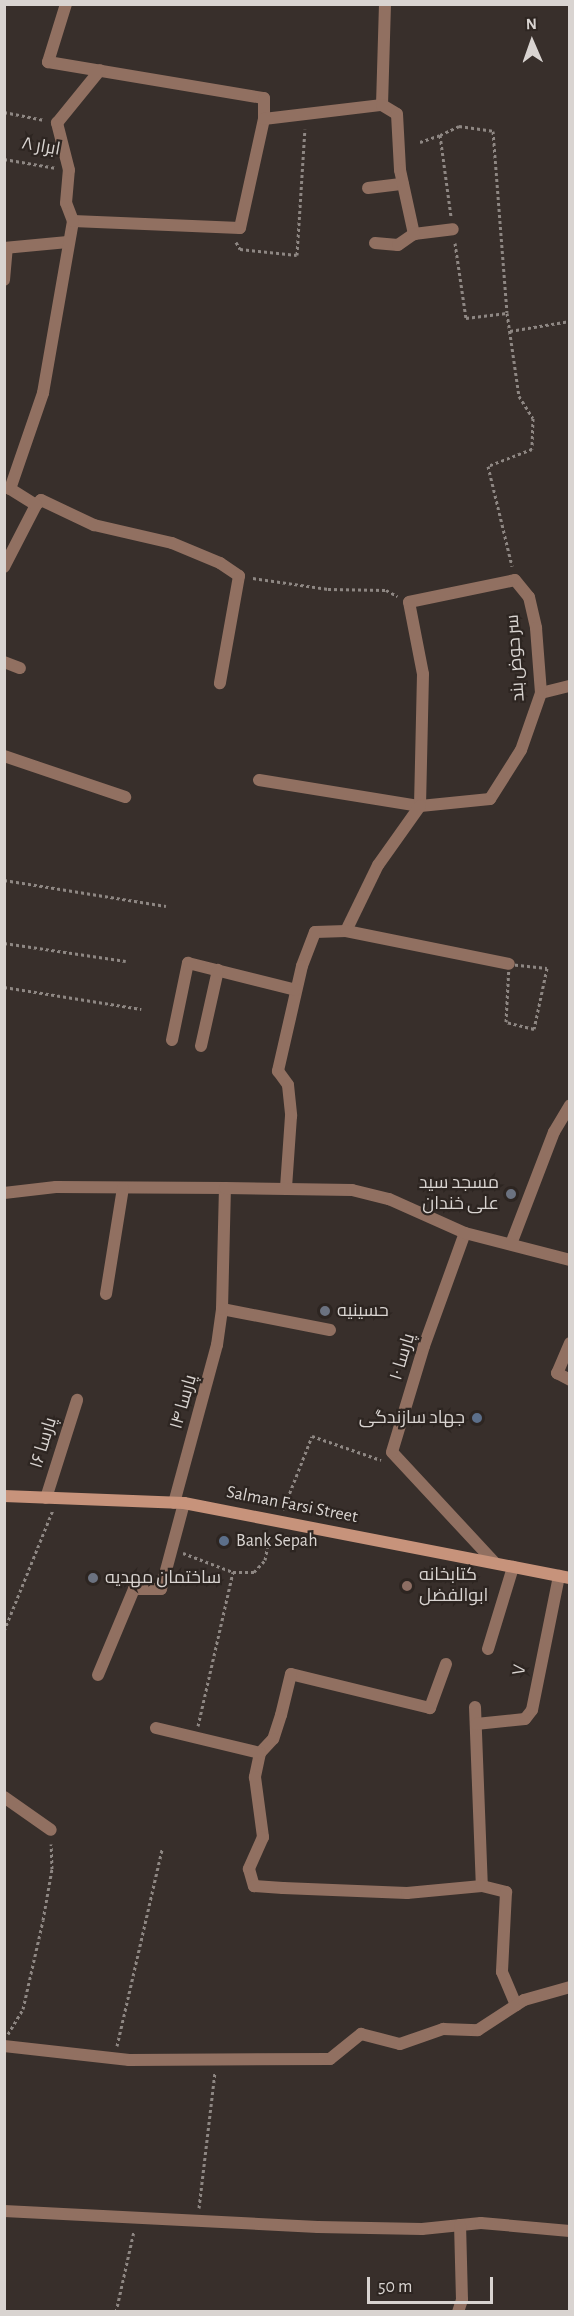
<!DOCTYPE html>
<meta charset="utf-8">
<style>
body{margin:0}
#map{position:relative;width:574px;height:2316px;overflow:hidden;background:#382f2b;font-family:"Alegreya Sans",Cairo,sans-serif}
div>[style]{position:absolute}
.path>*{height:3px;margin-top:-1.5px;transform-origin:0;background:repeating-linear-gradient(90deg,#8e8783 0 3px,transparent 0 6px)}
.minor>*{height:12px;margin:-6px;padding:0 6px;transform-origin:6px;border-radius:6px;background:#917061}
.secondary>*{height:12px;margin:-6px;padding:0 6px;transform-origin:6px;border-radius:6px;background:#c7937b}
.dots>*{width:16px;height:16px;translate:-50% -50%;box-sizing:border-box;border:3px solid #2d2521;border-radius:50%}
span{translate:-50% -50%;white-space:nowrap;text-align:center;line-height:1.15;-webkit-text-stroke:4.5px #2d2521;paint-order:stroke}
.street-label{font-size:18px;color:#d9d4d1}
.poi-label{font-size:18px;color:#d9d4d1}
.right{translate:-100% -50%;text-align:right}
.left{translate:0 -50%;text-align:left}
.frame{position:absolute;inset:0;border:6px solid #d9d4d1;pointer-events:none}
.north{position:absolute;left:502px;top:12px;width:60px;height:60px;-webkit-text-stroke:4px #2d2521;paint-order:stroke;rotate:358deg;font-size:16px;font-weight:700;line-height:24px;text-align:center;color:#d9d4d1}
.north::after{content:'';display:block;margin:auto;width:21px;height:27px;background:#d9d4d1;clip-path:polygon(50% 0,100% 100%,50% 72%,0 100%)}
.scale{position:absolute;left:367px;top:2277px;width:126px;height:27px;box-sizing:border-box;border:3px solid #d9d4d1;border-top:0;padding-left:8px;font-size:18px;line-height:21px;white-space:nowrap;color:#d9d4d1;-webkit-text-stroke:4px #2d2521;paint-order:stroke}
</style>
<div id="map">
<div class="path">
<div style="left:4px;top:112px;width:41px;rotate:11.3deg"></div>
<div style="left:440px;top:135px;width:21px;rotate:-25deg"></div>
<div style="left:459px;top:126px;width:34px;rotate:8deg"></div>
<div style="left:493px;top:131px;width:182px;rotate:85.6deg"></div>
<div style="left:420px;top:142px;width:21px;rotate:-19deg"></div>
<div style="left:440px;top:135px;width:82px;rotate:82.3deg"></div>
<div style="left:4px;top:159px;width:53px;rotate:9.8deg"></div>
<div style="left:236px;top:242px;width:8px;rotate:60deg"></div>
<div style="left:240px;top:249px;width:57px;rotate:6deg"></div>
<div style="left:297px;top:255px;width:126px;rotate:-86.4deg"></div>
<div style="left:455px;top:243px;width:76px;rotate:81.7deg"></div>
<div style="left:466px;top:318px;width:41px;rotate:-7deg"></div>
<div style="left:507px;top:313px;width:84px;rotate:81.8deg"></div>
<div style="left:519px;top:396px;width:26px;rotate:58deg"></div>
<div style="left:533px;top:418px;width:31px;rotate:92deg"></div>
<div style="left:532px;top:449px;width:47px;rotate:158.9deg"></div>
<div style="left:488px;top:466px;width:103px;rotate:76.5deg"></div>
<div style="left:510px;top:331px;width:61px;rotate:-9.5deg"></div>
<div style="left:253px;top:578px;width:76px;rotate:8.3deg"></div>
<div style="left:328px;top:589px;width:58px;rotate:1deg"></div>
<div style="left:386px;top:590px;width:13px;rotate:29deg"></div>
<div style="left:4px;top:880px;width:164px;rotate:9.1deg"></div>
<div style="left:4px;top:943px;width:123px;rotate:8.4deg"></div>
<div style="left:509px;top:964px;width:38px;rotate:6deg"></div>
<div style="left:547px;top:968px;width:62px;rotate:102deg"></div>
<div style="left:534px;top:1029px;width:29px;rotate:-166deg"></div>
<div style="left:506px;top:1022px;width:58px;rotate:-87deg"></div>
<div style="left:4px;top:987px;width:139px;rotate:9.1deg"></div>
<div style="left:283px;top:1510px;width:79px;rotate:-68.6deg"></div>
<div style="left:312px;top:1436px;width:73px;rotate:19.2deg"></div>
<div style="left:183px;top:1553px;width:53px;rotate:20.8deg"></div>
<div style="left:233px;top:1572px;width:21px"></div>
<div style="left:254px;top:1572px;width:16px;rotate:-47deg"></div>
<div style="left:265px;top:1560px;width:25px;rotate:-79deg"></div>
<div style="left:4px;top:1631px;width:131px;rotate:-68deg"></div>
<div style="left:198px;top:1726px;width:158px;rotate:-77.2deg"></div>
<div style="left:8px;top:2034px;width:29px;rotate:-59deg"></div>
<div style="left:23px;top:2009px;width:91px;rotate:-77.3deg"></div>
<div style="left:43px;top:1920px;width:52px;rotate:-80deg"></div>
<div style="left:52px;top:1869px;width:25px;rotate:-92deg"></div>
<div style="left:117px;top:2046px;width:202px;rotate:-77.1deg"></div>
<div style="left:199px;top:2208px;width:137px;rotate:-83.3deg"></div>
<div style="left:116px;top:2312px;width:83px;rotate:-77.5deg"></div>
</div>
<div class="minor">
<div style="left:66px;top:4px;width:61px;rotate:107.2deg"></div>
<div style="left:48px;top:62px;width:219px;rotate:9.5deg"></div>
<div style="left:264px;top:98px;width:21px;rotate:90deg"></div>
<div style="left:382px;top:105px;width:101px;rotate:-88.3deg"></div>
<div style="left:368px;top:188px;width:35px;rotate:-7deg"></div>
<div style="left:73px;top:221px;width:167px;rotate:2.4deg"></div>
<div style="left:240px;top:228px;width:112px;rotate:-77.6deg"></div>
<div style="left:264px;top:119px;width:119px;rotate:-6.8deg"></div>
<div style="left:382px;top:105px;width:17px;rotate:31deg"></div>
<div style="left:397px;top:114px;width:56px;rotate:86.9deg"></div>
<div style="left:400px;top:170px;width:66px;rotate:77.7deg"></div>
<div style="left:414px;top:234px;width:39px;rotate:-7deg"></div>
<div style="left:375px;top:243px;width:23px;rotate:5deg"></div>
<div style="left:398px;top:245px;width:19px;rotate:-35deg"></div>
<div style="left:4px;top:248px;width:64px;rotate:-5.4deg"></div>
<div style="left:4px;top:280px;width:32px;rotate:-85deg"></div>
<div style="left:36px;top:505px;width:7px;rotate:-45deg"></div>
<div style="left:41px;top:500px;width:59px;rotate:25.3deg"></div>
<div style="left:94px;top:525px;width:80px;rotate:13deg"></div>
<div style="left:172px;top:543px;width:52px;rotate:22.6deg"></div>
<div style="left:220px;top:563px;width:23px;rotate:34deg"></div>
<div style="left:239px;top:576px;width:109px;rotate:100.1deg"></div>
<div style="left:4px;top:567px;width:70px;rotate:-62.7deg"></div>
<div style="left:36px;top:505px;width:31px;rotate:-148deg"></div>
<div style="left:10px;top:489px;width:102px;rotate:-71deg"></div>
<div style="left:43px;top:393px;width:175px;rotate:-80.1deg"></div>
<div style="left:73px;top:221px;width:19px;rotate:-111deg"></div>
<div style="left:66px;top:203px;width:33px;rotate:-85deg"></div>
<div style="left:69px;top:170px;width:49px;rotate:-104.3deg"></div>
<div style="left:57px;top:123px;width:68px;rotate:-50.9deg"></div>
<div style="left:4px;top:662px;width:17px;rotate:21deg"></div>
<div style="left:541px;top:693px;width:30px;rotate:-14deg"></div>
<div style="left:4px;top:756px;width:128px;rotate:18.7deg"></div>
<div style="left:259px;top:780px;width:163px;rotate:9.2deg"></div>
<div style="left:420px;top:806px;width:132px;rotate:-88.7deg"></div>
<div style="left:423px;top:674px;width:73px;rotate:-101deg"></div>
<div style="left:409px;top:602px;width:108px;rotate:-11.7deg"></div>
<div style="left:515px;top:580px;width:22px;rotate:51deg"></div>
<div style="left:529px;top:597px;width:32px;rotate:77deg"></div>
<div style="left:536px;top:628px;width:65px;rotate:85.6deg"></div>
<div style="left:541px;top:693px;width:60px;rotate:109.3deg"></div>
<div style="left:521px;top:750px;width:58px;rotate:122.3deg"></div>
<div style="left:490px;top:799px;width:70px;rotate:174.3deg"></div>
<div style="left:420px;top:806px;width:72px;rotate:125.4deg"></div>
<div style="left:378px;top:865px;width:73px;rotate:115.9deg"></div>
<div style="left:346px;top:931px;width:31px;rotate:178deg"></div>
<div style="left:315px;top:932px;width:36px;rotate:111deg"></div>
<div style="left:302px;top:966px;width:108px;rotate:102.9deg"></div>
<div style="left:278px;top:1071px;width:17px;rotate:54deg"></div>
<div style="left:288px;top:1085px;width:31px;rotate:84deg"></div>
<div style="left:291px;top:1116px;width:71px;rotate:94deg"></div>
<div style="left:346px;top:931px;width:166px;rotate:11.4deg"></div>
<div style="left:172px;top:1040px;width:79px;rotate:-78.3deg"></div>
<div style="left:188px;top:963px;width:111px;rotate:14deg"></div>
<div style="left:201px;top:1046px;width:78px;rotate:-77.4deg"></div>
<div style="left:4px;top:1193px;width:52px;rotate:-6.6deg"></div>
<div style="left:56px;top:1187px;width:169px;rotate:0.3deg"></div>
<div style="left:511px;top:1244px;width:120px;rotate:-69deg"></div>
<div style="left:554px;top:1132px;width:31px;rotate:-59deg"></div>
<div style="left:106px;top:1294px;width:107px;rotate:-80.9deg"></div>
<div style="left:222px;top:1309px;width:110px;rotate:11deg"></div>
<div style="left:570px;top:1343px;width:33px;rotate:113deg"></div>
<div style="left:557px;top:1373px;width:15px;rotate:28deg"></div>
<div style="left:46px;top:1498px;width:103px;rotate:-72.4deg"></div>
<div style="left:174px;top:1503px;width:164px;rotate:-74.8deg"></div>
<div style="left:217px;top:1345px;width:36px;rotate:-82deg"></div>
<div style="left:222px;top:1309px;width:121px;rotate:-88.6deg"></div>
<div style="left:225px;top:1188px;width:127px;rotate:0.9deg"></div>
<div style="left:352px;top:1190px;width:38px;rotate:14deg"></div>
<div style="left:389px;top:1199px;width:83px;rotate:24.1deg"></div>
<div style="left:495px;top:1563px;width:151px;rotate:-132.9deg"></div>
<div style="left:392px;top:1452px;width:111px;rotate:-73.2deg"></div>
<div style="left:424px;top:1346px;width:120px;rotate:-70.1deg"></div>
<div style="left:465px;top:1233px;width:108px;rotate:14.4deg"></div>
<div style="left:488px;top:1649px;width:86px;rotate:-73deg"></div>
<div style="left:446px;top:1664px;width:47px;rotate:110deg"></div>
<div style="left:430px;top:1708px;width:143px;rotate:-166.3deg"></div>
<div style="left:291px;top:1674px;width:42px;rotate:103.7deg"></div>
<div style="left:281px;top:1715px;width:25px;rotate:108deg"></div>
<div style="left:273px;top:1739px;width:19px;rotate:133deg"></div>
<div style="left:260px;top:1753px;width:25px;rotate:102deg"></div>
<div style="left:255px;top:1777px;width:61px;rotate:82.4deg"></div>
<div style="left:263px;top:1837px;width:35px;rotate:114deg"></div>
<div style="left:249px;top:1869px;width:18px;rotate:74deg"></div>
<div style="left:254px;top:1886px;width:29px;rotate:4deg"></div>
<div style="left:283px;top:1888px;width:124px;rotate:2.3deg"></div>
<div style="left:407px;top:1893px;width:75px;rotate:-5.3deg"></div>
<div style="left:98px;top:1675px;width:93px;rotate:-67.3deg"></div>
<div style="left:134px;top:1589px;width:27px"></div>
<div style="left:161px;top:1589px;width:89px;rotate:-75deg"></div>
<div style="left:475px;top:1707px;width:179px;rotate:87.8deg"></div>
<div style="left:482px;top:1886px;width:25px;rotate:14deg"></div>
<div style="left:506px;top:1892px;width:80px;rotate:92.9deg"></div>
<div style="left:502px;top:1972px;width:36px;rotate:67deg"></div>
<div style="left:476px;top:1724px;width:49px;rotate:-5.8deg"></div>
<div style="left:525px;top:1719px;width:11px;rotate:-52deg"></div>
<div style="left:532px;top:1710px;width:137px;rotate:-78.6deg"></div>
<div style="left:156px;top:1728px;width:107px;rotate:13.5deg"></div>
<div style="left:4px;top:1797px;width:57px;rotate:35.1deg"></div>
<div style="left:4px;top:2046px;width:126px;rotate:6.4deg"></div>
<div style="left:129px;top:2060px;width:201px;rotate:-0.3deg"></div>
<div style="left:330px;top:2059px;width:40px;rotate:-39deg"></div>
<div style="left:361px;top:2034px;width:40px;rotate:14.4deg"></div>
<div style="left:400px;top:2044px;width:46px;rotate:-19.2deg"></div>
<div style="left:443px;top:2029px;width:35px;rotate:2deg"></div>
<div style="left:478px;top:2030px;width:55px;rotate:-33.1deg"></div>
<div style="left:524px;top:2000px;width:48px;rotate:-15.8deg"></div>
<div style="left:4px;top:2211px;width:314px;rotate:2.9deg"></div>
<div style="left:318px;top:2227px;width:104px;rotate:1.1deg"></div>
<div style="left:422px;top:2229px;width:59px;rotate:-5.8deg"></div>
<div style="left:481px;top:2223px;width:89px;rotate:5.1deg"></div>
<div style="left:458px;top:2312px;width:13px;rotate:-72deg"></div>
<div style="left:462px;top:2300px;width:75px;rotate:-91.5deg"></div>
</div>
<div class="secondary">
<div style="left:4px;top:1496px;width:180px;rotate:2.2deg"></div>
<div style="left:184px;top:1503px;width:393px;rotate:11deg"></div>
</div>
<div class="dots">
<div style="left:511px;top:1194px;background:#6b7280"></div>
<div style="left:325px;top:1311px;background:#6b7280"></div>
<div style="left:477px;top:1418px;background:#5c6f8a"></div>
<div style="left:224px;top:1541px;background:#5c6f8a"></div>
<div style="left:93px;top:1578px;background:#6b7280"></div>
<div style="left:407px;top:1586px;background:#8d6e63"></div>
</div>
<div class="street-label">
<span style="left:41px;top:147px;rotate:10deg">ابرار ۸</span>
<span style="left:516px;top:658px;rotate:-94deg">سر حوض بند</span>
<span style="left:403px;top:1357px;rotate:-73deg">پارسا ۱۰</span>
<span style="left:184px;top:1402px;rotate:-74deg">پارسا ۱۴</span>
<span style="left:44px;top:1443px;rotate:-73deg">پارسا ۱۶</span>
<span style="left:292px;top:1505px;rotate:11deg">Salman Farsi Street</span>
<span style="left:520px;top:1670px;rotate:-81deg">۷</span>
</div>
<div class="poi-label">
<span class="right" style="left:499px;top:1194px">مسجد سید<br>علی خندان</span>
<span class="left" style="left:337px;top:1311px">حسینیه</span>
<span class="right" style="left:465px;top:1418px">جهاد سازندگی</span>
<span class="left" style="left:236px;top:1541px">Bank Sepah</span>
<span class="left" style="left:419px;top:1586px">کتابخانه<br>ابوالفضل</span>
<span class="left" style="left:105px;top:1578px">ساختمان مهدیه</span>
</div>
<div class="frame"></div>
<div class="north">N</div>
<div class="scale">50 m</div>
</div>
